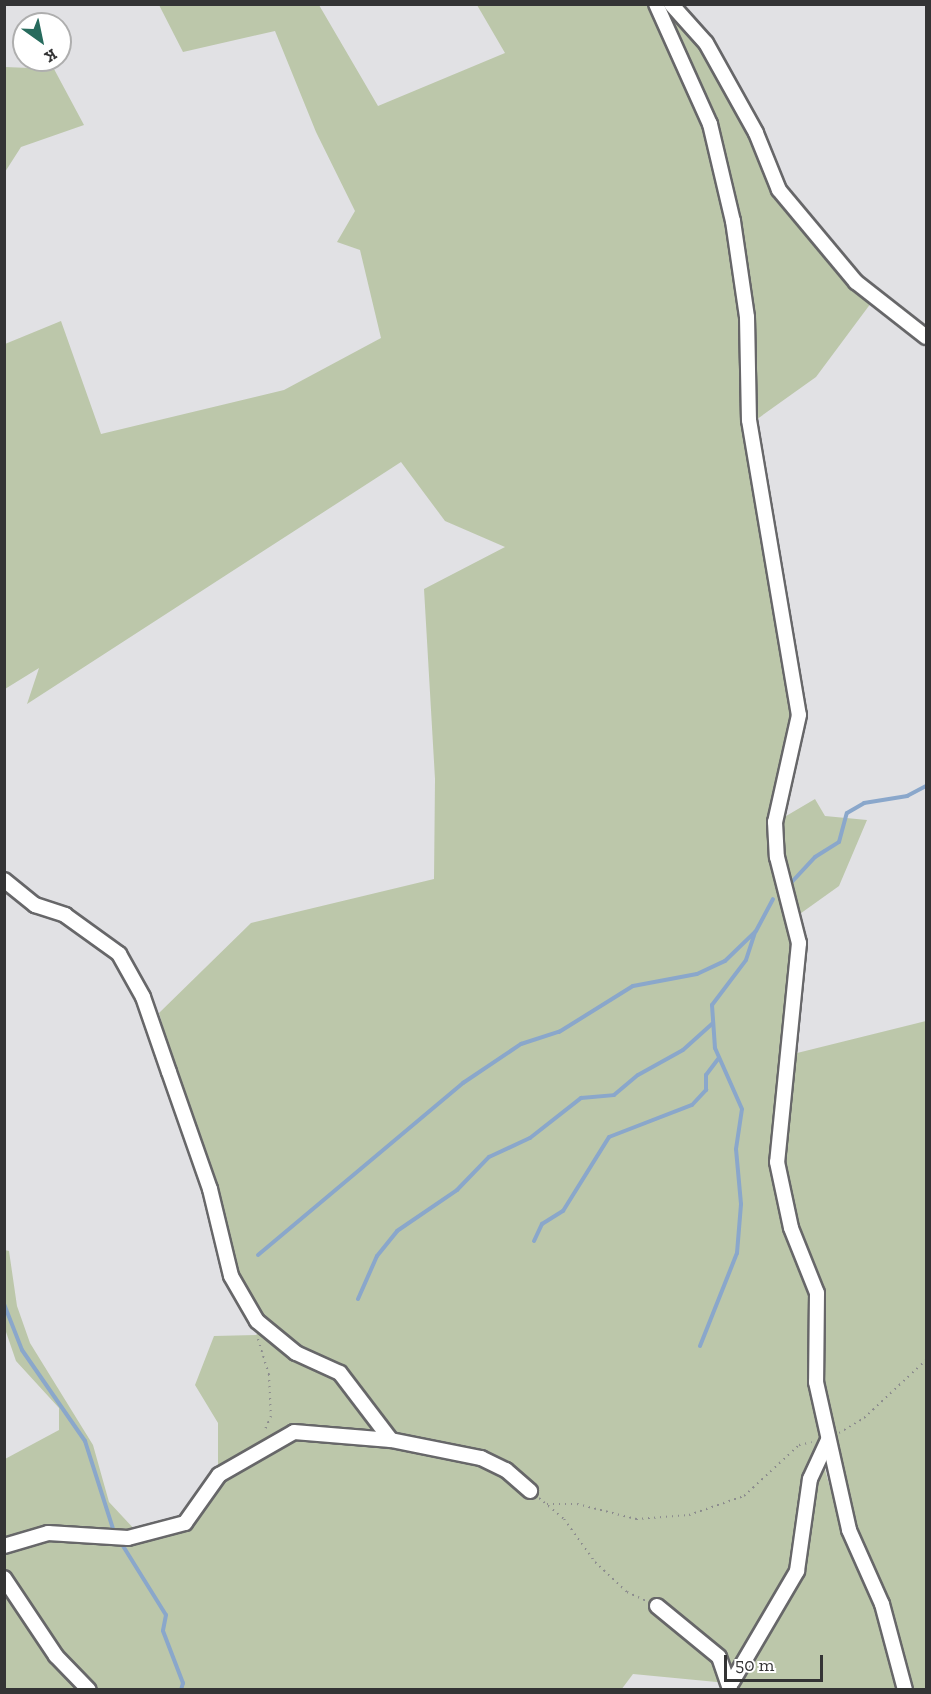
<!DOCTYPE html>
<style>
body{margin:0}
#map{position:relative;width:931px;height:1694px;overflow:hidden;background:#e1e1e4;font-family:"Zilla Slab",serif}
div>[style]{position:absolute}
.green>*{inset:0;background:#bcc7aa}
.stream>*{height:4px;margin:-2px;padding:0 2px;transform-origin:2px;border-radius:2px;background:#8aa7cb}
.path>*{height:2px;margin-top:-1px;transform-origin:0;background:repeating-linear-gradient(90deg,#8c8c8e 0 1.5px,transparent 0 6px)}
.roads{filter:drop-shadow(2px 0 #676769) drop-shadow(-2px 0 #676769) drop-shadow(0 2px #676769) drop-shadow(0 -2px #676769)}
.minor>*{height:14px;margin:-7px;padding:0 7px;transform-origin:7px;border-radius:7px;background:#fff}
span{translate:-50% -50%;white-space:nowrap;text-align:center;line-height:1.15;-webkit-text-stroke:4.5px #fff;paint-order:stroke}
.frame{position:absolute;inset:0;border:6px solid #343435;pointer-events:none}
.north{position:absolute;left:12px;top:12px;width:60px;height:60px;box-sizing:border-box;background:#fff;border:2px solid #aeaeae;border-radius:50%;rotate:147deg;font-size:16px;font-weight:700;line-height:24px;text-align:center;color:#343435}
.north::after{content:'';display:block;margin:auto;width:21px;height:27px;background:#276b5d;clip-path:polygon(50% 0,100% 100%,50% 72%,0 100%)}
.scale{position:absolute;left:724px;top:1655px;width:99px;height:27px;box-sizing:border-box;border:3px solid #343435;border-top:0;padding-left:8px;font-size:18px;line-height:21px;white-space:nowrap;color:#343435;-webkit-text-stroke:4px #fff;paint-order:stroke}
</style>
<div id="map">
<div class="green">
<div style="clip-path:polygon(159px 5px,319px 5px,378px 106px,505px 53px,477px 5px,648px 5px,702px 126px,727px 224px,740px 318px,742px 418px,793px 715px,768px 823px,771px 859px,793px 944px,770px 1162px,784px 1231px,811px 1294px,808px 1383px,822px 1433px,804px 1477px,792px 1570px,732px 1674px,715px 1659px,727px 1683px,633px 1674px,621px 1690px,97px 1689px,58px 1649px,5px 1569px,5px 1550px,48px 1537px,187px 1527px,221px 1480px,295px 1436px,390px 1444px,508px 1465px,394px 1436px,343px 1367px,299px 1350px,262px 1317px,236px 1274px,159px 1013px,251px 923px,434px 879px,435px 779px,424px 589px,505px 547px,445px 521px,401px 462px,27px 704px,39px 668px,5px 689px,5px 344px,61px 321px,101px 434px,284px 390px,381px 338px,360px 250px,337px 242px,355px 211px,316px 132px,275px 31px,183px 52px)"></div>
<div style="clip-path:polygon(661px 5px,694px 36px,750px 134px,776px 192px,874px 299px,816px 377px,753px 422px,751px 317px,713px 124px)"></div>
<div style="clip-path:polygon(5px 67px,54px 69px,84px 125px,21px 147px,5px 172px)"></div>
<div style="clip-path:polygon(815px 799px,825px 816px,867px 820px,839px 886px,797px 916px,783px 857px,781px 819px)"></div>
<div style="clip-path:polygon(926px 1021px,926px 1689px,908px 1689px,853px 1529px,820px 1381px,821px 1290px,795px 1224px,781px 1162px,789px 1055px)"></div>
<div style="clip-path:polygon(5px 1250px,9px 1251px,17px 1306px,30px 1343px,93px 1445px,109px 1502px,136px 1531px,5px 1540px,5px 1459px,59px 1430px,59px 1408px,16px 1361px,5px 1329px)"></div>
<div style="clip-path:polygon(260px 1331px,338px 1378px,382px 1435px,292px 1426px,218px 1468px,218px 1423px,195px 1385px,214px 1336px,256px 1335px)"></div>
<div style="clip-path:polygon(824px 1466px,846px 1544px,879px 1611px,896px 1689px,735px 1690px,803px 1574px,816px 1482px)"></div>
<div style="clip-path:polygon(4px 1590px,52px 1662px,79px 1689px,5px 1689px)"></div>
</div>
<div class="stream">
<div style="left:789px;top:885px;width:38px;rotate:-47deg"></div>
<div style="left:815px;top:857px;width:28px;rotate:-32deg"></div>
<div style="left:839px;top:842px;width:30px;rotate:-75deg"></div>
<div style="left:847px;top:813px;width:20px;rotate:-30deg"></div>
<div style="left:864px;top:803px;width:44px;rotate:-9.2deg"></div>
<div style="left:907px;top:796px;width:21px;rotate:-28deg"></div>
<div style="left:534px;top:1241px;width:19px;rotate:-65deg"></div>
<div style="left:542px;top:1224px;width:25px;rotate:-32deg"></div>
<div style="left:563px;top:1211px;width:87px;rotate:-58.1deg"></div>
<div style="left:609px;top:1137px;width:89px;rotate:-21.1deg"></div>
<div style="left:692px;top:1105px;width:21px;rotate:-47deg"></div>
<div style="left:706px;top:1090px;width:15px;rotate:-90deg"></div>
<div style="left:706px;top:1075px;width:21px;rotate:-53deg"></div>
<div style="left:258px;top:1255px;width:268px;rotate:-40deg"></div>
<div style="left:463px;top:1083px;width:70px;rotate:-33.9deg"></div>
<div style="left:521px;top:1044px;width:40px;rotate:-18deg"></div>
<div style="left:559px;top:1032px;width:87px;rotate:-31.9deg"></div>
<div style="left:633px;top:986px;width:65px;rotate:-10.6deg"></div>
<div style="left:697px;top:974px;width:31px;rotate:-25deg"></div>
<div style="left:725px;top:961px;width:43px;rotate:-44.1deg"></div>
<div style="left:756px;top:931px;width:36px;rotate:-62deg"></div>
<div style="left:358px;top:1299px;width:47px;rotate:-66.2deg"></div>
<div style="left:377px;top:1256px;width:32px;rotate:-51deg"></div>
<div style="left:397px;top:1231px;width:73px;rotate:-34.3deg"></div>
<div style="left:457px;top:1190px;width:46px;rotate:-45.9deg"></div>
<div style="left:489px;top:1157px;width:45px;rotate:-24.9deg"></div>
<div style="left:530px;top:1138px;width:65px;rotate:-38.1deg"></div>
<div style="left:581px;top:1098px;width:33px;rotate:-5deg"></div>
<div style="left:614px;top:1095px;width:31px;rotate:-40deg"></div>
<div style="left:638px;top:1075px;width:51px;rotate:-29.1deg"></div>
<div style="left:683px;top:1050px;width:40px;rotate:-42deg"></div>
<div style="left:4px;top:1304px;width:49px;rotate:68.6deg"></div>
<div style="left:22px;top:1350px;width:111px;rotate:55.3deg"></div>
<div style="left:85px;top:1441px;width:92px;rotate:72.3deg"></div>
<div style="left:700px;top:1346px;width:100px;rotate:-68.3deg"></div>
<div style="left:737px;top:1253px;width:49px;rotate:-85.3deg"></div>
<div style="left:741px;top:1204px;width:55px;rotate:-95.2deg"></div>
<div style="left:736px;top:1149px;width:40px;rotate:-81.5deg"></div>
<div style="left:742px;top:1109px;width:67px;rotate:-113.9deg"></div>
<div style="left:715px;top:1048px;width:43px;rotate:-94deg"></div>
<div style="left:712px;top:1005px;width:56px;rotate:-52.9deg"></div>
<div style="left:746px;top:960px;width:29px;rotate:-72deg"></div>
<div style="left:123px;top:1546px;width:81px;rotate:58.1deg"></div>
<div style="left:166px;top:1615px;width:16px;rotate:101deg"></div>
<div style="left:163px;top:1631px;width:56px;rotate:69deg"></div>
<div style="left:183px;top:1683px;width:7px;rotate:106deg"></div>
</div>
<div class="path">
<div style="left:258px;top:1339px;width:37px;rotate:73deg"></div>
<div style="left:269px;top:1374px;width:42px;rotate:87.3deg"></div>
<div style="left:271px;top:1416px;width:17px;rotate:114deg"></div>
<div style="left:839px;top:1433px;width:29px;rotate:-31deg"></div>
<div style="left:864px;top:1418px;width:85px;rotate:-43.1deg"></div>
<div style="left:539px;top:1498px;width:33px;rotate:40deg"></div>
<div style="left:564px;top:1519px;width:53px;rotate:54.2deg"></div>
<div style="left:595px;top:1562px;width:44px;rotate:43.2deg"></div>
<div style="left:627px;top:1592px;width:21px;rotate:25deg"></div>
<div style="left:547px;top:1504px;width:30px"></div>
<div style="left:577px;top:1504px;width:61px;rotate:14.3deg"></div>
<div style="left:636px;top:1519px;width:53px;rotate:-4.3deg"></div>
<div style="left:689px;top:1515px;width:58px;rotate:-19.1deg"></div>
<div style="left:744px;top:1496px;width:75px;rotate:-42.8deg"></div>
<div style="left:799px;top:1445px;width:13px;rotate:-13deg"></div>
</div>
<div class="roads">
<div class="minor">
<div style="left:656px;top:4px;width:132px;rotate:65.8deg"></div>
<div style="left:710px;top:124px;width:100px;rotate:76.7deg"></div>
<div style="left:733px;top:221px;width:97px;rotate:81.7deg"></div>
<div style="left:747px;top:317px;width:103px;rotate:88.9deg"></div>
<div style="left:749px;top:420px;width:299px;rotate:80.4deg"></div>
<div style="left:799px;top:715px;width:110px;rotate:102.6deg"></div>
<div style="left:775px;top:822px;width:35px;rotate:87deg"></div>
<div style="left:777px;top:857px;width:89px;rotate:75.7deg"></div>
<div style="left:799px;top:943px;width:220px;rotate:95.7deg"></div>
<div style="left:777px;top:1162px;width:67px;rotate:78deg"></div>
<div style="left:791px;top:1228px;width:70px;rotate:68.2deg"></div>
<div style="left:817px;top:1293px;width:89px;rotate:90.6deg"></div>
<div style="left:816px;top:1382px;width:152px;rotate:77.4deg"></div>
<div style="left:849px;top:1530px;width:81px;rotate:66deg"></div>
<div style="left:882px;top:1604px;width:89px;rotate:75deg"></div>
<div style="left:671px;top:4px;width:52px;rotate:48.1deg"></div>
<div style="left:706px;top:43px;width:103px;rotate:60.9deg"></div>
<div style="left:756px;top:133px;width:61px;rotate:68deg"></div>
<div style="left:779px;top:190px;width:120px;rotate:50.1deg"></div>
<div style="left:856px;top:282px;width:89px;rotate:38.2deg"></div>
<div style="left:4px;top:880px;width:40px;rotate:39deg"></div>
<div style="left:35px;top:905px;width:32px;rotate:18deg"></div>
<div style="left:65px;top:915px;width:67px;rotate:35.8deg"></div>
<div style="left:119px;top:954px;width:49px;rotate:60.8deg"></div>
<div style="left:143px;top:997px;width:79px;rotate:70.9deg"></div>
<div style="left:169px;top:1072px;width:124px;rotate:70.7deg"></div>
<div style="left:210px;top:1189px;width:89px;rotate:76.4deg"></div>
<div style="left:231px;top:1276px;width:52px;rotate:60deg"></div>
<div style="left:257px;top:1321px;width:50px;rotate:39.4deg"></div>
<div style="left:296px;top:1353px;width:48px;rotate:24.4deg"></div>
<div style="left:340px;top:1373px;width:84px;rotate:52.7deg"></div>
<div style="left:4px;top:1546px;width:46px;rotate:-16.5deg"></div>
<div style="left:48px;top:1533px;width:80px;rotate:3.6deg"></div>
<div style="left:128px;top:1538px;width:59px;rotate:-14.7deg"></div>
<div style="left:185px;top:1523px;width:59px;rotate:-54.7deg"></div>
<div style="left:219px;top:1475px;width:86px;rotate:-29.8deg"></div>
<div style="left:294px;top:1432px;width:97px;rotate:4.7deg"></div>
<div style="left:391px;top:1440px;width:92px;rotate:11.3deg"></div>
<div style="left:481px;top:1458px;width:28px;rotate:26deg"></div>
<div style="left:506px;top:1470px;width:32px;rotate:41deg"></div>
<div style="left:4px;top:1578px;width:94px;rotate:56.3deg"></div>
<div style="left:56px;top:1656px;width:47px;rotate:45.9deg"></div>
<div style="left:657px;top:1606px;width:80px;rotate:39.4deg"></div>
<div style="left:719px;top:1657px;width:34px;rotate:71deg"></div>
<div style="left:732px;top:1682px;width:129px;rotate:-59.6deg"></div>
<div style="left:797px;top:1571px;width:93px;rotate:-82deg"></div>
<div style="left:810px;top:1479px;width:43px;rotate:-65.2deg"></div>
</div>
</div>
<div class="frame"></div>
<div class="north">K</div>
<div class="scale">50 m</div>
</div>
